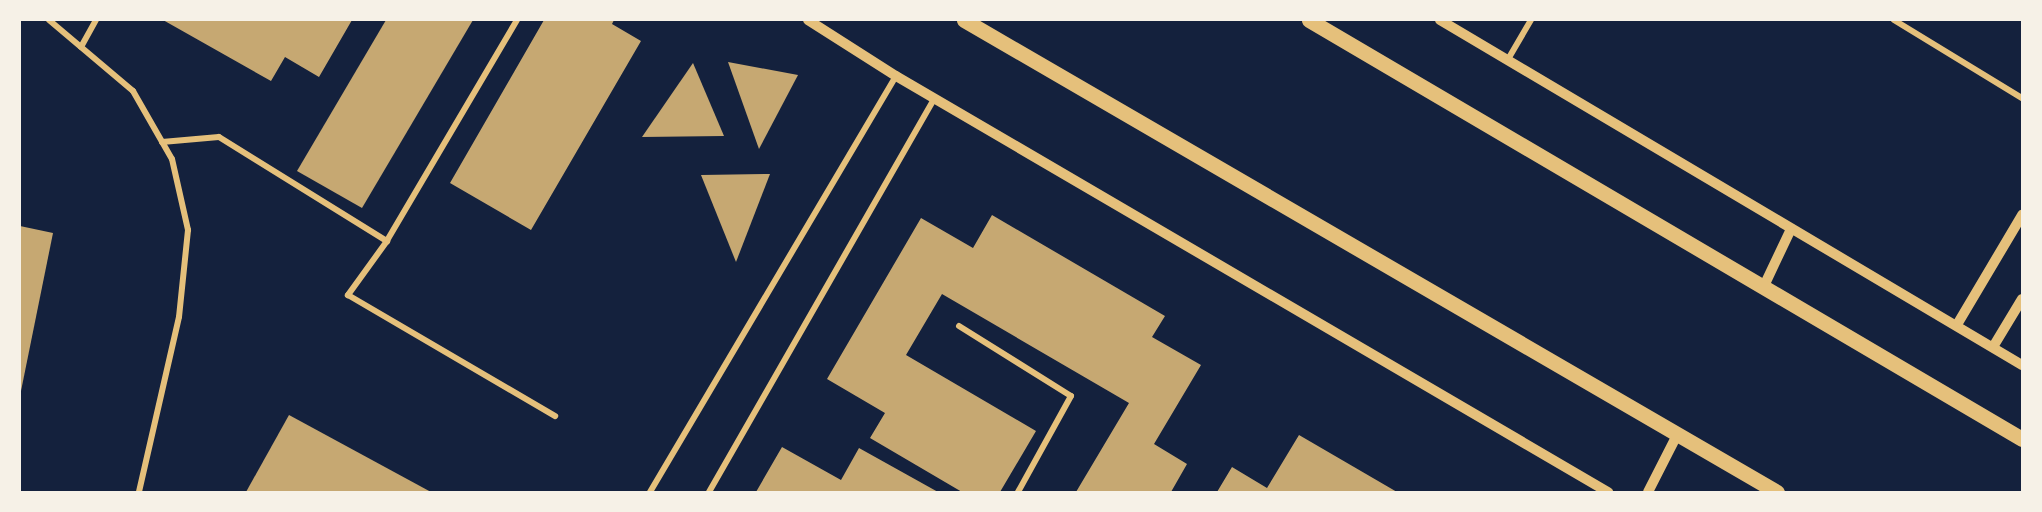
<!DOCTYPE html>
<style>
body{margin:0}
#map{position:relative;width:2042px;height:512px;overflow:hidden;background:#14213d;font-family:Jost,sans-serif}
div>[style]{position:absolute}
.building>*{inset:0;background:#c6a872}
.minor>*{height:6px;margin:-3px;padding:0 3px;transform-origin:3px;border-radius:3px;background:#e5c07b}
.tertiary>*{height:10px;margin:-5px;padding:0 5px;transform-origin:5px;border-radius:5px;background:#e5c07b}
.primary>*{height:15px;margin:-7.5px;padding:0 7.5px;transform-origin:7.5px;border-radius:7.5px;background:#e5c07b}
span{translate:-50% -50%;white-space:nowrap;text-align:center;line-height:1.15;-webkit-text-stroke:4.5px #f6f1e7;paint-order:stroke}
.frame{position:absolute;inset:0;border:21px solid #f6f1e7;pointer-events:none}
</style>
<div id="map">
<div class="building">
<div style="clip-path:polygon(163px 20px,352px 20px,319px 77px,285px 57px,271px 81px)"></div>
<div style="clip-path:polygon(386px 20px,473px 20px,362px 208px,297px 171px)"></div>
<div style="clip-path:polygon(544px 20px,614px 20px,612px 24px,641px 41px,531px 230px,450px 183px)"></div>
<div style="clip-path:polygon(728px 62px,798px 75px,759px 149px)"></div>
<div style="clip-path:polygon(693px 63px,724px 136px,642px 137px)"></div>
<div style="clip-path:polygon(770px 174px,736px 262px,701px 175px)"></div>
<div style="clip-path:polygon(992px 215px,1165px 316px,1152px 337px,1201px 365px,1154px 444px,1187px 464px,1171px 492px,1076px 492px,1129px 403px,942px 294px,906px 355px,1036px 431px,1000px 492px,962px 492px,870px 438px,885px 413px,827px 379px,921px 218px,973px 248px)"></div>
<div style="clip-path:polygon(20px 226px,53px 233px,21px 391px,20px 390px)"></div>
<div style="clip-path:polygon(289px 415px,431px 492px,246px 492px)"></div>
<div style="clip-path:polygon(1299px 435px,1397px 492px,1217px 492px,1232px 467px,1267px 488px)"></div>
<div style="clip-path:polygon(782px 447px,841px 480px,859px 448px,938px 492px,756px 492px)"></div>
</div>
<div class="minor">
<div style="left:49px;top:20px;width:110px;rotate:40.2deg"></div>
<div style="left:133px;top:91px;width:78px;rotate:60.2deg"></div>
<div style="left:172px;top:159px;width:73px;rotate:77.3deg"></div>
<div style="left:188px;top:230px;width:87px;rotate:95.9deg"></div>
<div style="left:179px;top:317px;width:180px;rotate:102.9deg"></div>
<div style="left:517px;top:20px;width:256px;rotate:120.5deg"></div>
<div style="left:387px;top:241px;width:67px;rotate:125.8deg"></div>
<div style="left:348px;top:295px;width:240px;rotate:30.3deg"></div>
<div style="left:1894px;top:20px;width:150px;rotate:31.4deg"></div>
<div style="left:81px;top:47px;width:31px;rotate:-61deg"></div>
<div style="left:1507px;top:61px;width:48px;rotate:-59.7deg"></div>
<div style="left:162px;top:142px;width:57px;rotate:-5deg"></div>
<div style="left:219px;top:137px;width:198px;rotate:31.8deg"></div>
<div style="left:959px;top:326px;width:132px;rotate:32deg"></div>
<div style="left:1071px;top:396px;width:110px;rotate:118.9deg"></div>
<div style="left:650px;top:492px;width:483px;rotate:-59.4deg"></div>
<div style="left:709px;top:492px;width:454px;rotate:-60.2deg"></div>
</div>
<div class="tertiary">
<div style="left:808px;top:20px;width:104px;rotate:32.5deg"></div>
<div style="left:896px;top:76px;width:825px;rotate:30.3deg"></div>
<div style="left:1440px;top:20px;width:677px;rotate:30.66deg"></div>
<div style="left:1764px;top:286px;width:63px;rotate:-64.7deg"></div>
<div style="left:1958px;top:323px;width:126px;rotate:-59.3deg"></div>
<div style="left:1993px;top:347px;width:56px;rotate:-58.9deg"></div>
<div style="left:1648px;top:492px;width:64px;rotate:-63deg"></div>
</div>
<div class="primary">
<div style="left:964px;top:20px;width:940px;rotate:30.14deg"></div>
<div style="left:1309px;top:20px;width:827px;rotate:30.44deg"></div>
</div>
<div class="frame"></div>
</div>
